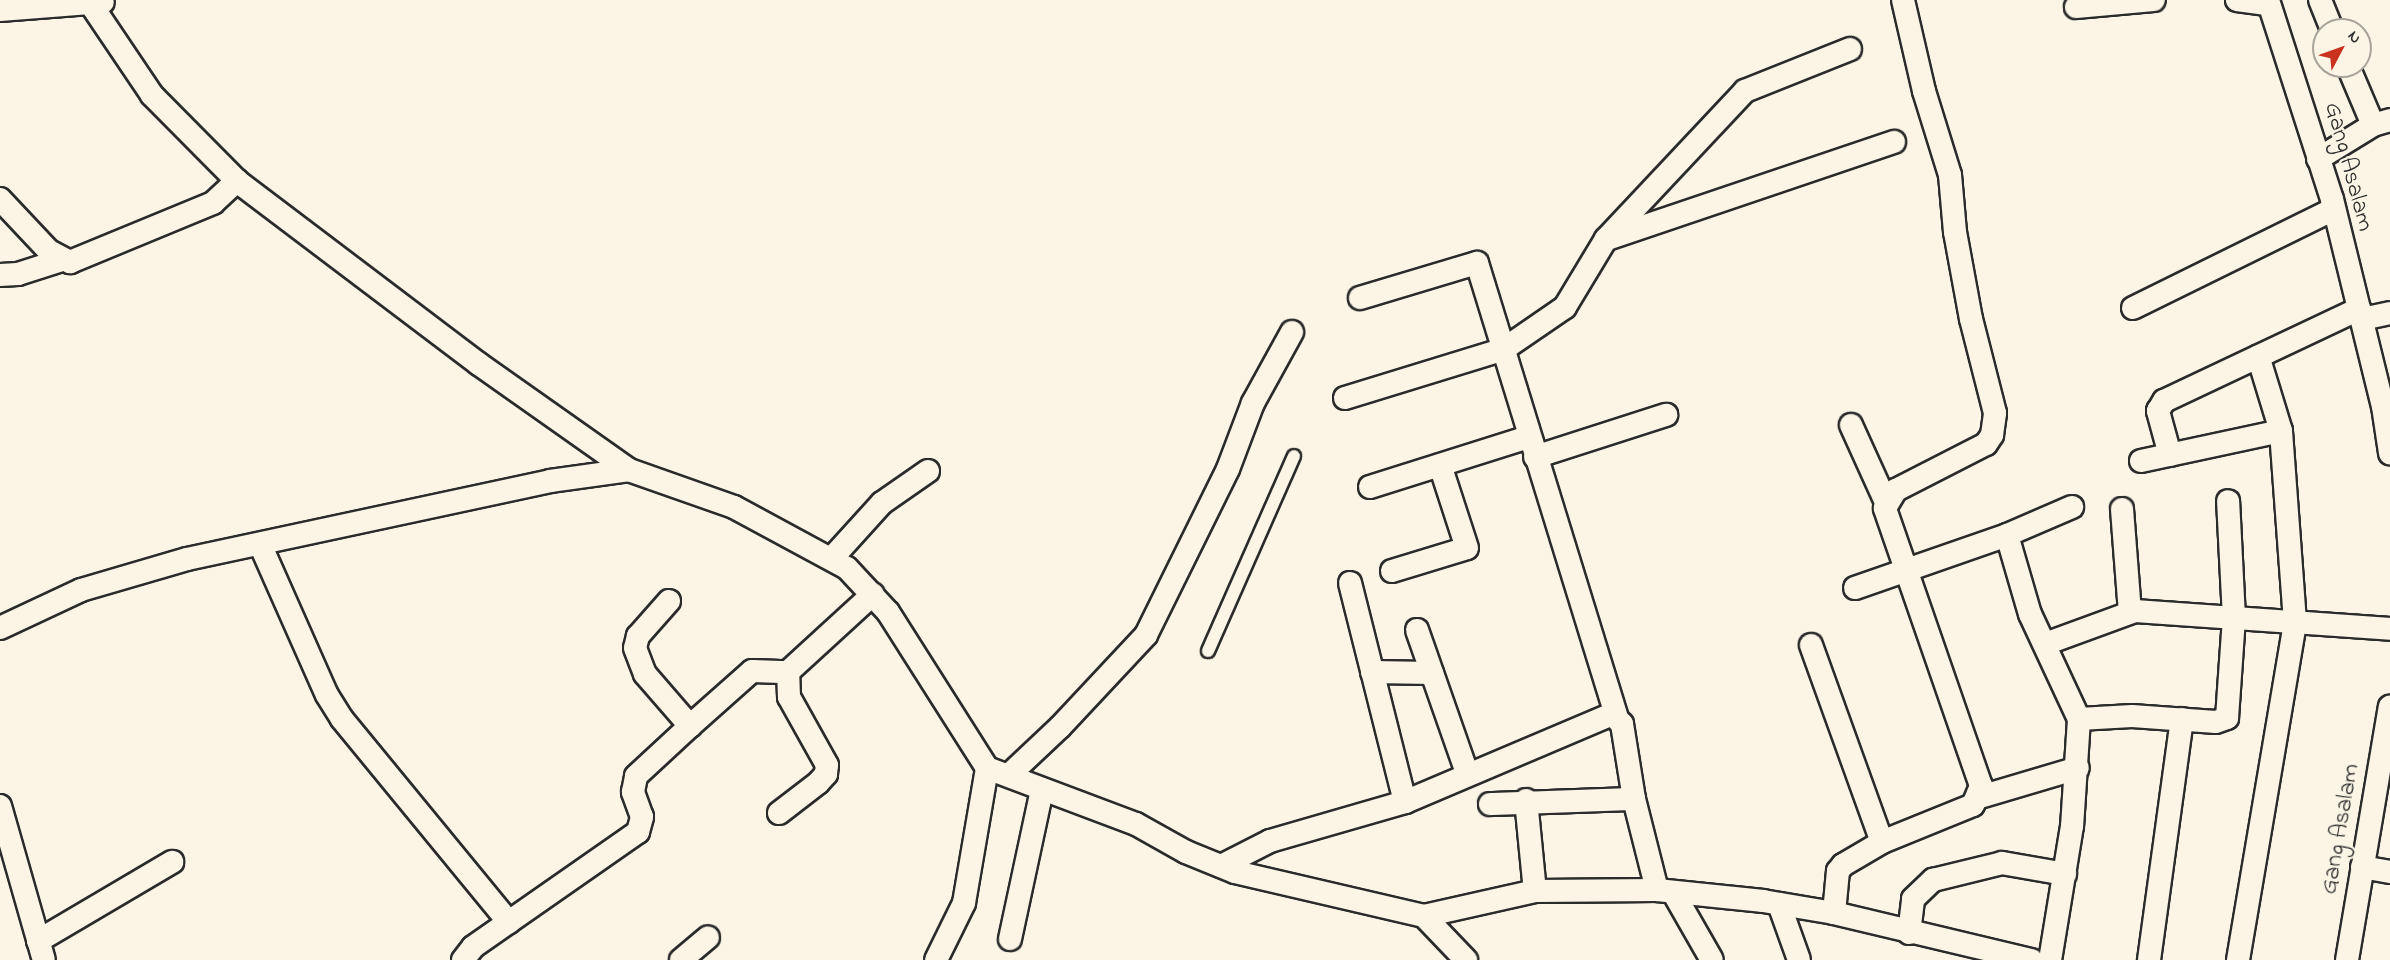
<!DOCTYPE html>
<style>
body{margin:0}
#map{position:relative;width:2390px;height:960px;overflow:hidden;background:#fcf5e5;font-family:"Indie Flower",sans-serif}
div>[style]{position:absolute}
.roads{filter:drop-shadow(2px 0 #2b2b2b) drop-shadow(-2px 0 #2b2b2b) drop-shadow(0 2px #2b2b2b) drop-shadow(0 -2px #2b2b2b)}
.service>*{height:12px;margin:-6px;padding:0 6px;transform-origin:6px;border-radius:6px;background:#fcf5e5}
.minor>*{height:22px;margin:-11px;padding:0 11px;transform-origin:11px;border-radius:11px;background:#fcf5e5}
span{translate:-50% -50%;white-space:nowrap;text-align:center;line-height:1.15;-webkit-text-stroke:4.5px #fcf5e5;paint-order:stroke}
.street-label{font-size:24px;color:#2b2b2b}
.north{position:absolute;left:2312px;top:18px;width:60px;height:60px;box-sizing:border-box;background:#fcf5e5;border:2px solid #a8a49b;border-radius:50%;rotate:49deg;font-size:16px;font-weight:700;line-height:24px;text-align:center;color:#2b2b2b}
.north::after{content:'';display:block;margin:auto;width:21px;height:27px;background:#c8321e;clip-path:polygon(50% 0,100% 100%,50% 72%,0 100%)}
</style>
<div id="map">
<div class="roads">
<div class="service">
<div style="left:1208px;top:651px;width:213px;rotate:-66.2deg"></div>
</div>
<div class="minor">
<div style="left:88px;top:0;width:115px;rotate:56deg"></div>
<div style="left:152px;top:95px;width:121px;rotate:45.3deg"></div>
<div style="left:237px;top:181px;width:303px;rotate:37.1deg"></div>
<div style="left:479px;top:364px;width:184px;rotate:35.2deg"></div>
<div style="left:629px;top:470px;width:111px;rotate:19.4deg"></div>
<div style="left:734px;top:507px;width:128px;rotate:28.4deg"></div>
<div style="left:847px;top:568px;width:60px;rotate:47deg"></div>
<div style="left:888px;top:612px;width:185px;rotate:57.6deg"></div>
<div style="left:2237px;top:0;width:30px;rotate:8deg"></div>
<div style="left:2268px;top:0;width:209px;rotate:72.2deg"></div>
<div style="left:2332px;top:199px;width:213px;rotate:76.2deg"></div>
<div style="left:2383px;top:406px;width:48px;rotate:81.5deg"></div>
<div style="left:2320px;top:0;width:32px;rotate:68deg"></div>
<div style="left:2076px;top:7px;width:78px;rotate:-5.1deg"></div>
<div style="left:0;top:10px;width:103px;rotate:-4.4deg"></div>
<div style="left:2348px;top:66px;width:64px;rotate:67deg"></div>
<div style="left:2318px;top:159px;width:65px;rotate:-31.7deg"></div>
<div style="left:2373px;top:125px;width:18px;rotate:-16deg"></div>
<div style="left:0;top:199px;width:71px;rotate:46.7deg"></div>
<div style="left:49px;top:251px;width:24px;rotate:28deg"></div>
<div style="left:70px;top:262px;width:155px;rotate:-22.4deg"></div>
<div style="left:213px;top:203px;width:33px;rotate:-43deg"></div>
<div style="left:1607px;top:239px;width:303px;rotate:-18.7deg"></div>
<div style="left:0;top:275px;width:18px;rotate:-3deg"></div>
<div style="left:18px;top:274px;width:46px;rotate:-17.7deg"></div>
<div style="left:1360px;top:298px;width:122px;rotate:-16.7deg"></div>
<div style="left:1477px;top:263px;width:473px;rotate:72.9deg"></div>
<div style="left:2133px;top:308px;width:222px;rotate:-26.2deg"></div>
<div style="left:2362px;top:319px;width:29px;rotate:-12deg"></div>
<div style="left:1345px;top:398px;width:166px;rotate:-17.1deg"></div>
<div style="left:1504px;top:349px;width:74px;rotate:-34.5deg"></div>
<div style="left:1565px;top:307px;width:79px;rotate:-58.9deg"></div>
<div style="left:1606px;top:239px;width:203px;rotate:-46.8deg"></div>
<div style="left:1745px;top:91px;width:113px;rotate:-21.8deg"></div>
<div style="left:1851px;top:425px;width:85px;rotate:65.6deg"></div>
<div style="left:2170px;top:455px;width:46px;rotate:-105.3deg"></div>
<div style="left:2158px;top:411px;width:12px;rotate:-59deg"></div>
<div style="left:2164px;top:401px;width:216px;rotate:-25.3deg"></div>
<div style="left:1535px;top:457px;width:138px;rotate:-17.8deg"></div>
<div style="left:2141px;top:461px;width:143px;rotate:-12.1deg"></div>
<div style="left:1370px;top:487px;width:167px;rotate:-17.5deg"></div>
<div style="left:2122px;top:509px;width:103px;rotate:85.6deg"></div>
<div style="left:2007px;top:535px;width:82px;rotate:73.8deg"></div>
<div style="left:2030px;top:614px;width:116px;rotate:65deg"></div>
<div style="left:2079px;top:719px;width:107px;rotate:93.7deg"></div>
<div style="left:2072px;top:826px;width:136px;rotate:99.3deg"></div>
<div style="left:260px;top:544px;width:165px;rotate:66.1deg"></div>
<div style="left:327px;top:695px;width:28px;rotate:58deg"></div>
<div style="left:342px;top:719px;width:263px;rotate:50.6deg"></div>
<div style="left:833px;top:557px;width:73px;rotate:-47.8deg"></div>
<div style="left:882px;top:503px;width:56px;rotate:-34.8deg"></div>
<div style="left:1392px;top:571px;width:78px;rotate:-17deg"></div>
<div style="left:1467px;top:548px;width:87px;rotate:-108deg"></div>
<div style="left:1350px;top:583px;width:226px;rotate:75.9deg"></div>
<div style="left:1855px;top:588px;width:161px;rotate:-19.2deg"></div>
<div style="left:2007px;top:535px;width:71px;rotate:-23.3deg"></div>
<div style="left:669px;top:601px;width:47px;rotate:131.5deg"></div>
<div style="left:638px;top:636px;width:12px;rotate:104deg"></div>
<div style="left:635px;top:648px;width:28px;rotate:69deg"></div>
<div style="left:645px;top:674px;width:69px;rotate:49.1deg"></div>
<div style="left:0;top:628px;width:89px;rotate:-25.1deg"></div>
<div style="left:81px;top:590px;width:110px;rotate:-16.3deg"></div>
<div style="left:187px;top:559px;width:371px;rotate:-12.1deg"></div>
<div style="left:550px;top:481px;width:80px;rotate:-7.9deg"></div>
<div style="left:1417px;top:630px;width:151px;rotate:70.7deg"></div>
<div style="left:2045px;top:644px;width:96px;rotate:-20.1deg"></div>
<div style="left:2135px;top:611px;width:256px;rotate:4deg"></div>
<div style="left:1811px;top:645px;width:209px;rotate:70.2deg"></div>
<div style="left:1372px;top:672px;width:60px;rotate:1deg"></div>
<div style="left:2079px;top:719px;width:53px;rotate:-3.2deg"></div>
<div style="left:2132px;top:716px;width:84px;rotate:4.1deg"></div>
<div style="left:2216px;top:722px;width:12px;rotate:-20deg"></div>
<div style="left:2227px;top:718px;width:100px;rotate:-86deg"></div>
<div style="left:2234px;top:618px;width:117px;rotate:-92.9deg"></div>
<div style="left:1009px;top:775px;width:70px;rotate:-43.3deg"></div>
<div style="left:1060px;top:727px;width:126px;rotate:-46.9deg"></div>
<div style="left:1146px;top:635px;width:185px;rotate:-63.7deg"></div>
<div style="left:1228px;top:469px;width:71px;rotate:-69.3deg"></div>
<div style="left:1253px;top:403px;width:81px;rotate:-61.2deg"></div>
<div style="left:1980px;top:797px;width:102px;rotate:-16.5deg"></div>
<div style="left:1526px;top:800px;width:91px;rotate:84.4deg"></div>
<div style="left:1490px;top:804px;width:144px;rotate:-2deg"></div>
<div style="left:0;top:806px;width:160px;rotate:74.1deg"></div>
<div style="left:779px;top:813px;width:49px;rotate:-37.6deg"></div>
<div style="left:818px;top:783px;width:12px;rotate:-48deg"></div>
<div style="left:826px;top:774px;width:9px;rotate:-84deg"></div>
<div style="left:827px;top:765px;width:78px;rotate:-119.2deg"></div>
<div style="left:789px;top:697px;width:25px;rotate:-92deg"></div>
<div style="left:1221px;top:866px;width:55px;rotate:-27deg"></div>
<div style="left:1270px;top:841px;width:141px;rotate:-16.1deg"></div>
<div style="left:1405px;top:802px;width:225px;rotate:-23deg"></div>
<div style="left:1612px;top:714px;width:14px;rotate:45deg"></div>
<div style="left:1622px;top:724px;width:76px;rotate:80.9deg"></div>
<div style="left:1634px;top:799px;width:94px;rotate:75.8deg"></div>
<div style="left:2362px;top:867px;width:28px;rotate:10deg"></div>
<div style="left:1673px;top:892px;width:78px;rotate:60.2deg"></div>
<div style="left:1779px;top:904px;width:59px;rotate:70.3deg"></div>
<div style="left:1834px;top:913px;width:42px;rotate:-84.6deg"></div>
<div style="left:1838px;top:871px;width:8px;rotate:-50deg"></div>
<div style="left:1843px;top:865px;width:45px;rotate:-30.5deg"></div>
<div style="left:1882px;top:842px;width:98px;rotate:-22.1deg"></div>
<div style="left:1973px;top:805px;width:21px;rotate:-67deg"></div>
<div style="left:1981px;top:786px;width:294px;rotate:-109.1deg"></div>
<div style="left:1885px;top:508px;width:21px;rotate:-59deg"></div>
<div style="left:1896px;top:490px;width:101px;rotate:-27.1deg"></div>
<div style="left:1986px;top:444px;width:11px;rotate:-56deg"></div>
<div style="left:1992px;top:435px;width:22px;rotate:-82deg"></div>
<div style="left:1995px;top:413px;width:97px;rotate:-104.3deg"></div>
<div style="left:1971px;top:319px;width:88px;rotate:-100.4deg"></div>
<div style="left:1955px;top:232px;width:57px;rotate:-95deg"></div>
<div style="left:1950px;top:175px;width:88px;rotate:-107.2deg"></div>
<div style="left:1924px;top:91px;width:93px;rotate:-103deg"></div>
<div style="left:1424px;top:916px;width:61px;rotate:46.3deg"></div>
<div style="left:1909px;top:933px;width:34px;rotate:-83deg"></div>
<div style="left:1913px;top:899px;width:28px;rotate:-44deg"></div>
<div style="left:1933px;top:880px;width:71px;rotate:-13.8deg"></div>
<div style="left:2002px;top:863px;width:64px;rotate:9.9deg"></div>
<div style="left:1010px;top:939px;width:152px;rotate:-77.9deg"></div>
<div style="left:38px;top:941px;width:156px;rotate:-30.5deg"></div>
<div style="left:463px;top:960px;width:16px;rotate:-52deg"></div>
<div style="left:473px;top:947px;width:201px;rotate:-34.9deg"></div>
<div style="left:638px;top:832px;width:16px;rotate:-75deg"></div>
<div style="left:642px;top:817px;width:27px;rotate:-110deg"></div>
<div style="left:633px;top:792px;width:16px;rotate:-79deg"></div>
<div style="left:636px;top:776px;width:74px;rotate:-42.8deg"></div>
<div style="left:690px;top:726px;width:83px;rotate:-41.6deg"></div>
<div style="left:752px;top:671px;width:36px;rotate:2deg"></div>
<div style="left:788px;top:672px;width:115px;rotate:-42.5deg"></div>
<div style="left:681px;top:960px;width:35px;rotate:-40deg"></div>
<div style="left:936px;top:960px;width:64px;rotate:-63.8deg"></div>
<div style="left:964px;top:903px;width:137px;rotate:-80.3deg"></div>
<div style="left:987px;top:768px;width:159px;rotate:20.6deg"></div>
<div style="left:1136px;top:824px;width:57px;rotate:29.2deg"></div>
<div style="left:1186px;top:852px;width:53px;rotate:22.2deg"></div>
<div style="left:1235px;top:872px;width:194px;rotate:13.1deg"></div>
<div style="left:1424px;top:916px;width:114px;rotate:-12.7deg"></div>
<div style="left:1535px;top:891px;width:122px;rotate:-0.5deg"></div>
<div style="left:1657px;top:890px;width:107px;rotate:5.9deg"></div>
<div style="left:1763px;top:901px;width:72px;rotate:9.6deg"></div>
<div style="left:1834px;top:913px;width:203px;rotate:13.4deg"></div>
<div style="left:2149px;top:960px;width:243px;rotate:-82.2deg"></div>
<div style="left:2238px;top:960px;width:343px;rotate:-80.4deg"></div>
<div style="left:2295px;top:622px;width:192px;rotate:-94.2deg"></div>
<div style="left:2281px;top:431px;width:78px;rotate:-107deg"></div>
<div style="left:2347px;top:960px;width:257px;rotate:-80.4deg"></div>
</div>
</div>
<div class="street-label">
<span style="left:2348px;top:167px;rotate:75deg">Gang Asalam</span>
<span style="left:2341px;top:829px;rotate:-80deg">Gang Asalam</span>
</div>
<div class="north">N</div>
</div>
